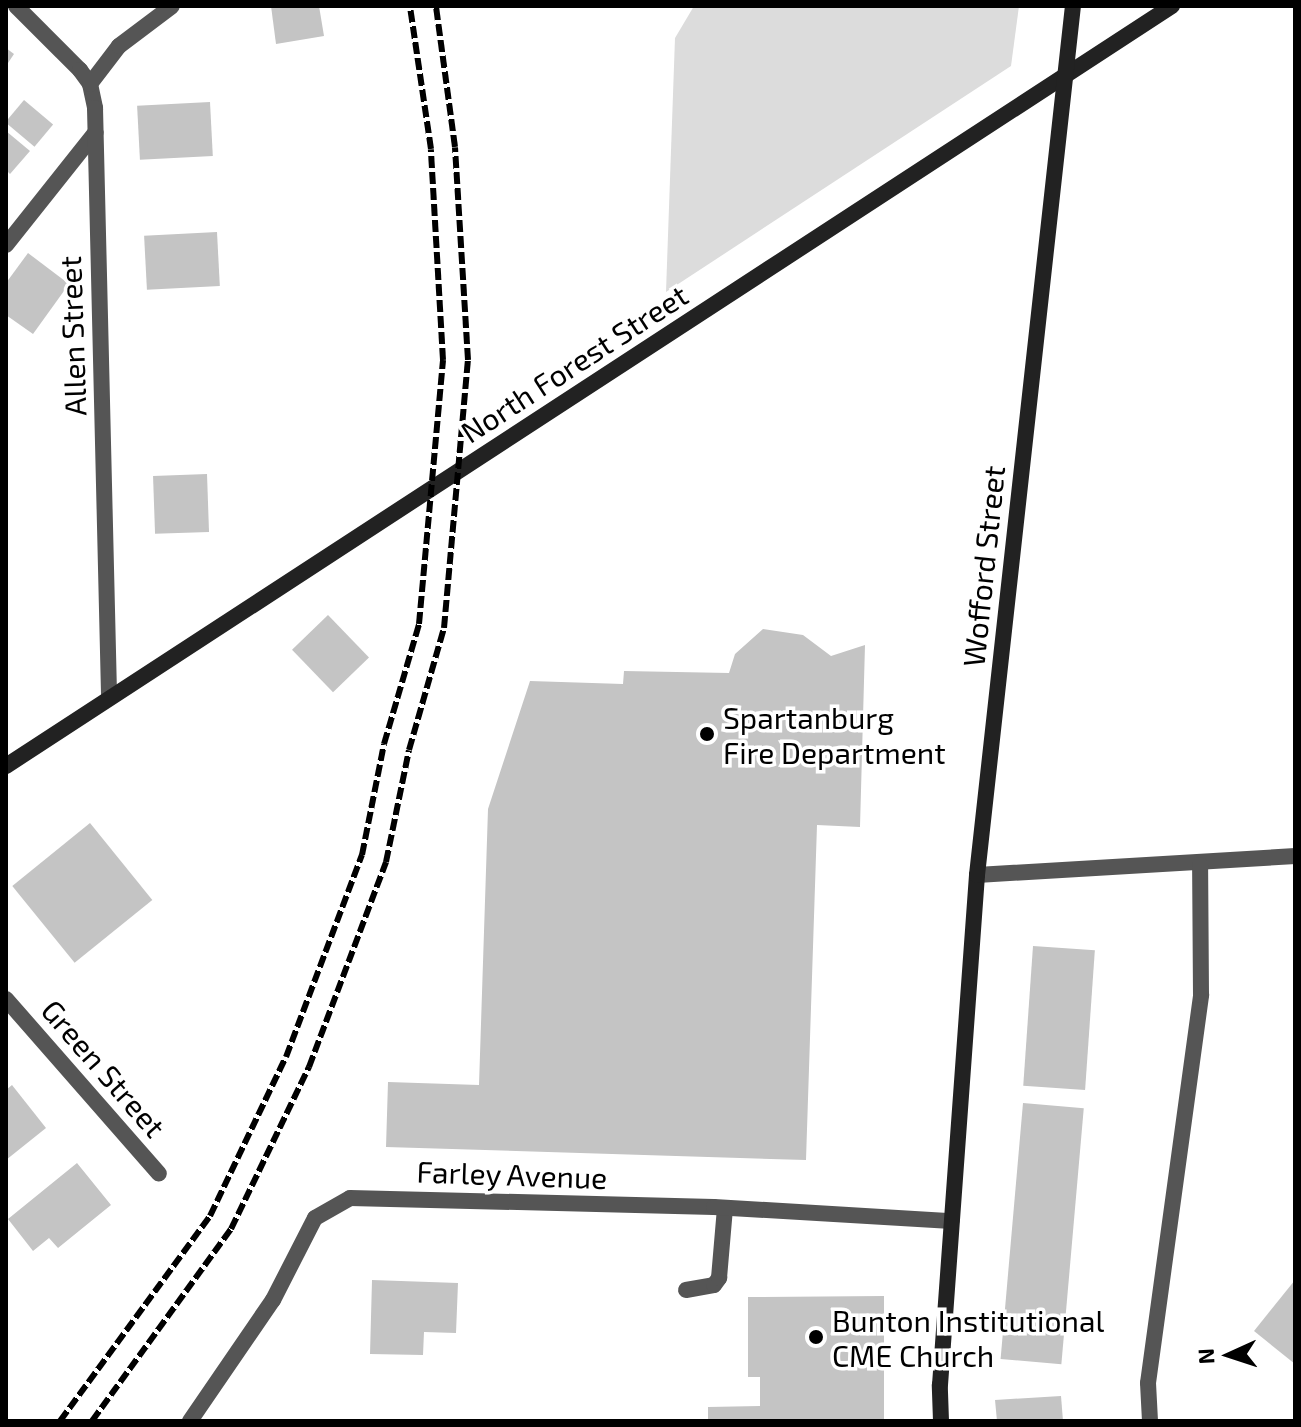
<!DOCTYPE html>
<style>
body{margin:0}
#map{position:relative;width:1301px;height:1427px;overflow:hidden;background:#fff;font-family:"Exo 2",sans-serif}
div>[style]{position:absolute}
.green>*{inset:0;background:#dcdcdc}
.building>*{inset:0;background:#c4c4c4;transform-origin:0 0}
.lane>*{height:16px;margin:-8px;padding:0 8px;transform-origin:8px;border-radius:8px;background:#555}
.street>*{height:16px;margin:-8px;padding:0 8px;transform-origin:8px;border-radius:8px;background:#555}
.secondary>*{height:16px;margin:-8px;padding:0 8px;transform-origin:8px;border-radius:8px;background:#222}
.rail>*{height:6px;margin-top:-3px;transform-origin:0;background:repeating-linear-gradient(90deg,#000 0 12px,transparent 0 16px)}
.dots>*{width:22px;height:22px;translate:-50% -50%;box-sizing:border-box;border:4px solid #fff;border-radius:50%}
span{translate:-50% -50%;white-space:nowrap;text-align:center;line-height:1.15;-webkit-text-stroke:7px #fff;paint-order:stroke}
.street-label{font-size:30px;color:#000}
.poi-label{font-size:30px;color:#000}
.left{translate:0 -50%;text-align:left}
.frame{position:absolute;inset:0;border:8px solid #000;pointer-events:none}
.north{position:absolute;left:1189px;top:1315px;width:80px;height:80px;-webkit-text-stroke:6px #fff;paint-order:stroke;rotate:267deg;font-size:22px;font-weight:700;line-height:32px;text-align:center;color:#000}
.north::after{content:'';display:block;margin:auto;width:28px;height:36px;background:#000;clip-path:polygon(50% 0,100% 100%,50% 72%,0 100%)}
</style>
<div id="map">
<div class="green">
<div style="clip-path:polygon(694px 6px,1019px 6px,1011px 66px,666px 292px,675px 38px)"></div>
</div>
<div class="building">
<div style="clip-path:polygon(271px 6px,319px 6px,324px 36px,276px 44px)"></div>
<div style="clip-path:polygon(6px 48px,14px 54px,6px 66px)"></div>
<div style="left:24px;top:100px;width:38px;height:29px;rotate:40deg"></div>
<div style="left:210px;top:102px;width:54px;height:73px;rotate:87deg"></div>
<div style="clip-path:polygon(6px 131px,30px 151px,10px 174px,6px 170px)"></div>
<div style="left:217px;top:232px;width:54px;height:73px;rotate:87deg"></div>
<div style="clip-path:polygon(28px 253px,69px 284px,33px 334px,6px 315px,6px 283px)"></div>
<div style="left:207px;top:474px;width:58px;height:54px;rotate:88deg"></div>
<div style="left:328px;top:615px;width:59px;height:50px;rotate:46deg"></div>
<div style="clip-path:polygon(763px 629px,803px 635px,831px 656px,865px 645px,860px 827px,817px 825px,806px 1160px,386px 1147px,388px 1082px,479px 1085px,488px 809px,530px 681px,623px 684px,624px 671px,729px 673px,735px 654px)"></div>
<div style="left:90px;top:823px;width:99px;height:100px;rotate:51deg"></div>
<div style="left:1033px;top:946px;width:62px;height:140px;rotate:4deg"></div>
<div style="clip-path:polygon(12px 1085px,46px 1128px,6px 1160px,6px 1090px)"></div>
<div style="left:1023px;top:1103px;width:61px;height:257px;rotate:5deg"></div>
<div style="clip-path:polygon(77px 1163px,111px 1205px,58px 1248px,49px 1238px,33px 1251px,8px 1219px)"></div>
<div style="clip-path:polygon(372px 1280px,458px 1283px,456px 1333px,424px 1332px,423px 1355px,370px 1354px)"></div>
<div style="clip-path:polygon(1295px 1280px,1295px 1364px,1254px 1331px)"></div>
<div style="clip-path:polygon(884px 1296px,884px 1421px,708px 1421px,708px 1407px,760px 1406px,760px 1377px,748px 1377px,748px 1297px)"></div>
<div style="clip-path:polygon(1061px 1396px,1063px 1421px,997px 1421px,995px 1400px)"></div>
</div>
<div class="lane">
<div style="left:6px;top:245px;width:144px;rotate:-51.5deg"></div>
<div style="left:686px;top:1290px;width:28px;rotate:-10deg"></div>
<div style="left:714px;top:1285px;width:9px;rotate:-54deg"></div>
<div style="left:719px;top:1278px;width:70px;rotate:-85.1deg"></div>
</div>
<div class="street">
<div style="left:16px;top:6px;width:91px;rotate:45deg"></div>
<div style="left:80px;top:70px;width:17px;rotate:54deg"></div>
<div style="left:90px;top:84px;width:25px;rotate:78deg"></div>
<div style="left:95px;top:108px;width:586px;rotate:88.63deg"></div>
<div style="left:90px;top:84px;width:48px;rotate:-52.7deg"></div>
<div style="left:119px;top:46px;width:66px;rotate:-37deg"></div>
<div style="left:977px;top:875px;width:319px;rotate:-3.4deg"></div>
<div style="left:6px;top:999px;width:232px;rotate:48.8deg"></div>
<div style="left:190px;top:1421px;width:147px;rotate:-55.6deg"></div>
<div style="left:273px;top:1300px;width:92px;rotate:-62.9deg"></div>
<div style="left:315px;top:1218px;width:40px;rotate:-29.7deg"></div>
<div style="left:350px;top:1198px;width:364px;rotate:1.4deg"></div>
<div style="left:714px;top:1207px;width:238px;rotate:3.4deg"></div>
<div style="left:1150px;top:1421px;width:38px;rotate:-93deg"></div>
<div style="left:1148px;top:1383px;width:392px;rotate:-82.2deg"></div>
<div style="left:1201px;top:995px;width:130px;rotate:-90.4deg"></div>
</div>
<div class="secondary">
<div style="left:6px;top:766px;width:1392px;rotate:-33.1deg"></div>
<div style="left:941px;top:1421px;width:36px;rotate:-92deg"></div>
<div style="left:940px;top:1385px;width:511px;rotate:-85.85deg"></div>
<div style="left:977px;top:875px;width:874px;rotate:-83.7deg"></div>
</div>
<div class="rail">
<div style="left:60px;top:1421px;width:254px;rotate:-53.8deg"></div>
<div style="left:210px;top:1216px;width:176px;rotate:-64.5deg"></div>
<div style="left:286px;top:1057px;width:216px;rotate:-69.4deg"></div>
<div style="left:362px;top:855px;width:113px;rotate:-78.8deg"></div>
<div style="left:384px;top:744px;width:125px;rotate:-73.7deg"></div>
<div style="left:419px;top:624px;width:265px;rotate:-84.8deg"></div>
<div style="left:443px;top:360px;width:211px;rotate:-93.3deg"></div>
<div style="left:431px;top:149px;width:145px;rotate:-98.4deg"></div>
<div style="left:92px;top:1421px;width:237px;rotate:-54.1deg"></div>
<div style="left:231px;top:1229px;width:180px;rotate:-64.3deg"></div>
<div style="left:309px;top:1067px;width:219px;rotate:-69.4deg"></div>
<div style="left:386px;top:862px;width:114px;rotate:-78.4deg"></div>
<div style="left:409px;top:750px;width:127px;rotate:-74deg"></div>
<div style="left:444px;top:628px;width:269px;rotate:-84.9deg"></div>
<div style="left:468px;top:360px;width:213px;rotate:-93.5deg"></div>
<div style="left:455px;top:147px;width:142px;rotate:-97.7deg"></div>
</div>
<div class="dots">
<div style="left:707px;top:734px;background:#000"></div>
<div style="left:816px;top:1337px;background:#000"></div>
</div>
<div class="street-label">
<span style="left:72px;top:336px;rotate:-92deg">Allen Street</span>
<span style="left:574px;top:363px;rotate:-33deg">North Forest Street</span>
<span style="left:983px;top:566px;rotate:-84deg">Wofford Street</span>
<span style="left:104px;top:1068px;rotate:49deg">Green Street</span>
<span style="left:512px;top:1174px;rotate:2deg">Farley Avenue</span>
</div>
<div class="poi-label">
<span class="left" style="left:723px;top:734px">Spartanburg<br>Fire Department</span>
<span class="left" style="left:832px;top:1337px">Bunton Institutional<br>CME Church</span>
</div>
<div class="frame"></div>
<div class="north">N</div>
</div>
